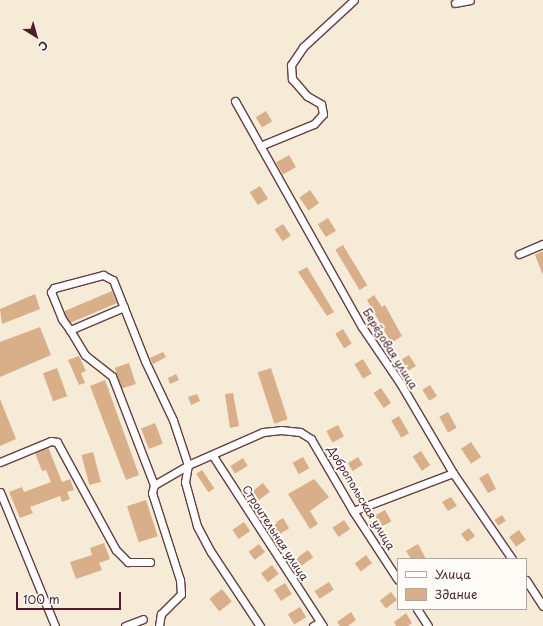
<!DOCTYPE html>
<meta charset="utf-8">
<style>
body{margin:0}
#map{position:relative;width:543px;height:626px;overflow:hidden;background:#f6ebd7;font-family:"Playpen Sans",sans-serif}
div>[style]{position:absolute}
.building>*{inset:0;background:#d8af89;transform-origin:0 0}
.roads{filter:drop-shadow(1px 0 #643e45) drop-shadow(-1px 0 #643e45) drop-shadow(0 1px #643e45) drop-shadow(0 -1px #643e45)}
.minor>*{height:7px;margin:-3.5px;padding:0 3.5px;transform-origin:3.5px;border-radius:3.5px;background:#fff}
span{translate:-50% -50%;white-space:nowrap;text-align:center;line-height:1.15;-webkit-text-stroke:4px #fdfcf7;paint-order:stroke}
.street-label{font-size:11px;color:#4a1f2b}
.legend{position:absolute;left:397px;top:558px;width:130px;height:52px;box-sizing:border-box;background:#fdfcf7;border:1px solid #b5a4a5;margin:0;padding:5px 7px;list-style:none;font-size:12px;color:#4a1f2b}
.legend li{display:flex;align-items:center;gap:8px;height:20px}
.legend b{width:20px;border:1px solid #b5a4a5}
.north{position:absolute;left:16px;top:16px;width:40px;height:40px;-webkit-text-stroke:3px #fdfcf7;paint-order:stroke;rotate:143deg;font-size:11px;font-weight:700;line-height:16px;text-align:center;color:#4a1f2b}
.north::after{content:'';display:block;margin:auto;width:14px;height:18px;background:#4a1f2b;clip-path:polygon(50% 0,100% 100%,50% 72%,0 100%)}
.scale{position:absolute;left:16px;top:592px;width:105px;height:18px;box-sizing:border-box;border:2px solid #4a1f2b;border-top:0;padding-left:5px;font-size:12px;line-height:14px;white-space:nowrap;color:#4a1f2b;-webkit-text-stroke:3px #fdfcf7;paint-order:stroke}
</style>
<div id="map">
<div class="building">
<div style="left:266px;top:111px;width:12px;height:12px;rotate:59deg"></div>
<div style="left:289px;top:155px;width:14px;height:15px;rotate:60deg"></div>
<div style="left:260px;top:186px;width:15px;height:12px;rotate:58deg"></div>
<div style="left:310px;top:190px;width:16px;height:13px;rotate:55deg"></div>
<div style="left:328px;top:218px;width:15px;height:12px;rotate:58deg"></div>
<div style="left:283px;top:224px;width:14px;height:10px;rotate:56deg"></div>
<div style="left:343px;top:245px;width:47px;height:9px;rotate:59deg"></div>
<div style="clip-path:polygon(543px 251px,543px 275px,535px 255px)"></div>
<div style="clip-path:polygon(307px 267px,334px 312px,327px 316px,298px 272px)"></div>
<div style="left:112px;top:291px;width:13px;height:52px;rotate:67deg"></div>
<div style="clip-path:polygon(35px 294px,40px 309px,2px 324px,0 309px)"></div>
<div style="clip-path:polygon(374px 295px,382px 307px,385px 305px,402px 336px,391px 343px,367px 300px)"></div>
<div style="clip-path:polygon(40px 327px,51px 355px,0 377px,0 342px)"></div>
<div style="left:343px;top:329px;width:17px;height:9px;rotate:59deg"></div>
<div style="clip-path:polygon(163px 352px,166px 357px,153px 364px,150px 358px)"></div>
<div style="left:409px;top:355px;width:13px;height:9px;rotate:58deg"></div>
<div style="clip-path:polygon(79px 356px,86px 371px,81px 373px,85px 383px,79px 385px,68px 360px)"></div>
<div style="left:363px;top:359px;width:17px;height:10px;rotate:59deg"></div>
<div style="left:129px;top:363px;width:22px;height:15px;rotate:72deg"></div>
<div style="left:57px;top:368px;width:30px;height:15px;rotate:70deg"></div>
<div style="left:271px;top:368px;width:54px;height:14px;rotate:72deg"></div>
<div style="clip-path:polygon(176px 374px,179px 380px,170px 384px,168px 378px)"></div>
<div style="clip-path:polygon(105px 380px,139px 475px,126px 480px,90px 386px)"></div>
<div style="left:430px;top:385px;width:13px;height:9px;rotate:58deg"></div>
<div style="left:381px;top:388px;width:18px;height:9px;rotate:56deg"></div>
<div style="clip-path:polygon(233px 393px,239px 426px,230px 428px,225px 394px)"></div>
<div style="clip-path:polygon(197px 394px,200px 401px,191px 405px,188px 397px)"></div>
<div style="clip-path:polygon(0 399px,16px 439px,0 446px)"></div>
<div style="left:448px;top:412px;width:18px;height:10px;rotate:61deg"></div>
<div style="left:399px;top:416px;width:20px;height:9px;rotate:60deg"></div>
<div style="left:155px;top:423px;width:22px;height:15px;rotate:69deg"></div>
<div style="left:338px;top:425px;width:13px;height:13px;rotate:63deg"></div>
<div style="left:471px;top:442px;width:18px;height:12px;rotate:56deg"></div>
<div style="clip-path:polygon(48px 447px,62px 482px,70px 479px,74px 490px,67px 492px,70px 499px,62px 502px,60px 496px,30px 507px,33px 513px,20px 518px,9px 492px,22px 487px,24px 492px,51px 482px,46px 470px,42px 471px,35px 453px)"></div>
<div style="left:421px;top:451px;width:17px;height:10px;rotate:57deg"></div>
<div style="left:93px;top:452px;width:31px;height:12px;rotate:75deg"></div>
<div style="left:303px;top:457px;width:13px;height:12px;rotate:61deg"></div>
<div style="left:358px;top:457px;width:9px;height:12px;rotate:58deg"></div>
<div style="left:243px;top:458px;width:9px;height:15px;rotate:58deg"></div>
<div style="left:202px;top:470px;width:22px;height:7px;rotate:56deg"></div>
<div style="clip-path:polygon(488px 473px,496px 489px,488px 493px,479px 478px)"></div>
<div style="clip-path:polygon(314px 479px,329px 497px,310px 511px,318px 524px,310px 529px,288px 494px)"></div>
<div style="left:263px;top:483px;width:11px;height:14px;rotate:52deg"></div>
<div style="clip-path:polygon(451px 497px,457px 506px,448px 511px,442px 502px)"></div>
<div style="left:146px;top:500px;width:38px;height:20px;rotate:72deg"></div>
<div style="left:385px;top:510px;width:13px;height:12px;rotate:61deg"></div>
<div style="left:502px;top:515px;width:7px;height:9px;rotate:56deg"></div>
<div style="left:283px;top:518px;width:12px;height:15px;rotate:59deg"></div>
<div style="left:344px;top:520px;width:11px;height:14px;rotate:56deg"></div>
<div style="left:244px;top:522px;width:11px;height:14px;rotate:56deg"></div>
<div style="left:469px;top:528px;width:10px;height:10px;rotate:53deg"></div>
<div style="left:519px;top:530px;width:12px;height:12px;rotate:55deg"></div>
<div style="clip-path:polygon(104px 543px,110px 559px,99px 563px,102px 570px,76px 579px,70px 562px,92px 555px,90px 548px)"></div>
<div style="left:259px;top:544px;width:10px;height:13px;rotate:53deg"></div>
<div style="clip-path:polygon(418px 544px,426px 559px,411px 559px,406px 551px)"></div>
<div style="left:308px;top:550px;width:9px;height:15px;rotate:54deg"></div>
<div style="left:366px;top:555px;width:10px;height:14px;rotate:53deg"></div>
<div style="left:272px;top:565px;width:11px;height:14px;rotate:52deg"></div>
<div style="left:329px;top:582px;width:9px;height:17px;rotate:58deg"></div>
<div style="left:285px;top:583px;width:13px;height:13px;rotate:58deg"></div>
<div style="left:222px;top:589px;width:16px;height:16px;rotate:52deg"></div>
<div style="left:391px;top:592px;width:10px;height:14px;rotate:53deg"></div>
<div style="left:300px;top:607px;width:12px;height:14px;rotate:59deg"></div>
<div style="clip-path:polygon(351px 612px,356px 620px,348px 626px,340px 626px,337px 622px)"></div>
<div style="clip-path:polygon(406px 613px,412px 623px,408px 626px,396px 626px,394px 622px)"></div>
</div>
<div class="roads">
<div class="minor">
<div style="left:455px;top:3px;width:15px;rotate:-11deg"></div>
<div style="left:235px;top:101px;width:259px;rotate:60.7deg"></div>
<div style="left:362px;top:327px;width:68px;rotate:55.8deg"></div>
<div style="left:400px;top:383px;width:104px;rotate:59.5deg"></div>
<div style="left:453px;top:473px;width:104px;rotate:55.5deg"></div>
<div style="left:260px;top:146px;width:58px;rotate:-22.2deg"></div>
<div style="left:314px;top:124px;width:13px;rotate:-48deg"></div>
<div style="left:323px;top:114px;width:10px;rotate:-101deg"></div>
<div style="left:321px;top:104px;width:16px;rotate:-150deg"></div>
<div style="left:307px;top:96px;width:23px;rotate:-131deg"></div>
<div style="left:292px;top:79px;width:14px;rotate:-94deg"></div>
<div style="left:291px;top:65px;width:22px;rotate:-56deg"></div>
<div style="left:303px;top:47px;width:69px;rotate:-42.7deg"></div>
<div style="left:519px;top:254px;width:26px;rotate:-23deg"></div>
<div style="left:124px;top:307px;width:59px;rotate:156.9deg"></div>
<div style="left:70px;top:330px;width:14px;rotate:-126deg"></div>
<div style="left:62px;top:319px;width:29px;rotate:-112deg"></div>
<div style="left:51px;top:292px;width:5px;rotate:-53deg"></div>
<div style="left:54px;top:288px;width:51px;rotate:-14.9deg"></div>
<div style="left:103px;top:275px;width:11px;rotate:27deg"></div>
<div style="left:113px;top:280px;width:87px;rotate:68.4deg"></div>
<div style="left:145px;top:361px;width:65px;rotate:64.6deg"></div>
<div style="left:173px;top:420px;width:47px;rotate:71.6deg"></div>
<div style="left:188px;top:465px;width:17px;rotate:100deg"></div>
<div style="left:185px;top:482px;width:46px;rotate:74.7deg"></div>
<div style="left:197px;top:526px;width:30px;rotate:62deg"></div>
<div style="left:211px;top:552px;width:89px;rotate:56.5deg"></div>
<div style="left:70px;top:330px;width:29px;rotate:59deg"></div>
<div style="left:85px;top:355px;width:34px;rotate:38deg"></div>
<div style="left:112px;top:376px;width:117px;rotate:68.9deg"></div>
<div style="left:213px;top:456px;width:202px;rotate:57.1deg"></div>
<div style="left:0;top:462px;width:55px;rotate:-22.4deg"></div>
<div style="left:51px;top:441px;width:6px;rotate:9deg"></div>
<div style="left:57px;top:442px;width:123px;rotate:61.4deg"></div>
<div style="left:116px;top:550px;width:17px;rotate:45deg"></div>
<div style="left:128px;top:562px;width:22px"></div>
<div style="left:0;top:492px;width:145px;rotate:67.7deg"></div>
<div style="left:353px;top:511px;width:107px;rotate:-20.8deg"></div>
<div style="left:526px;top:580px;width:31px;rotate:57deg"></div>
<div style="left:417px;top:609px;width:20px;rotate:57deg"></div>
<div style="left:125px;top:626px;width:19px;rotate:-21deg"></div>
<div style="left:159px;top:626px;width:12px;rotate:-81deg"></div>
<div style="left:161px;top:614px;width:28px;rotate:-45deg"></div>
<div style="left:181px;top:594px;width:14px;rotate:-94deg"></div>
<div style="left:180px;top:580px;width:91px;rotate:-107.8deg"></div>
<div style="left:152px;top:493px;width:8px;rotate:-76deg"></div>
<div style="left:154px;top:485px;width:39px;rotate:-30deg"></div>
<div style="left:188px;top:465px;width:82px;rotate:-23.7deg"></div>
<div style="left:263px;top:432px;width:18px;rotate:-6deg"></div>
<div style="left:281px;top:430px;width:19px;rotate:6deg"></div>
<div style="left:300px;top:432px;width:13px;rotate:32deg"></div>
<div style="left:311px;top:439px;width:83px;rotate:59.7deg"></div>
<div style="left:353px;top:511px;width:82px;rotate:56.9deg"></div>
<div style="left:313px;top:626px;width:8px;rotate:-30deg"></div>
</div>
</div>
<div class="street-label">
<span style="left:390px;top:349px;rotate:58deg">Берёзовая улица</span>
<span style="left:361px;top:498px;rotate:59deg">Добропольская улица</span>
<span style="left:275px;top:533px;rotate:57deg">Строительная улица</span>
</div>
<ul class="legend">
<li><b style="height:5px;background:#fff"></b>Улица</li>
<li><b style="height:11px;background:#d8af89"></b>Здание</li>
</ul>
<div class="north">С</div>
<div class="scale">100 m</div>
</div>
